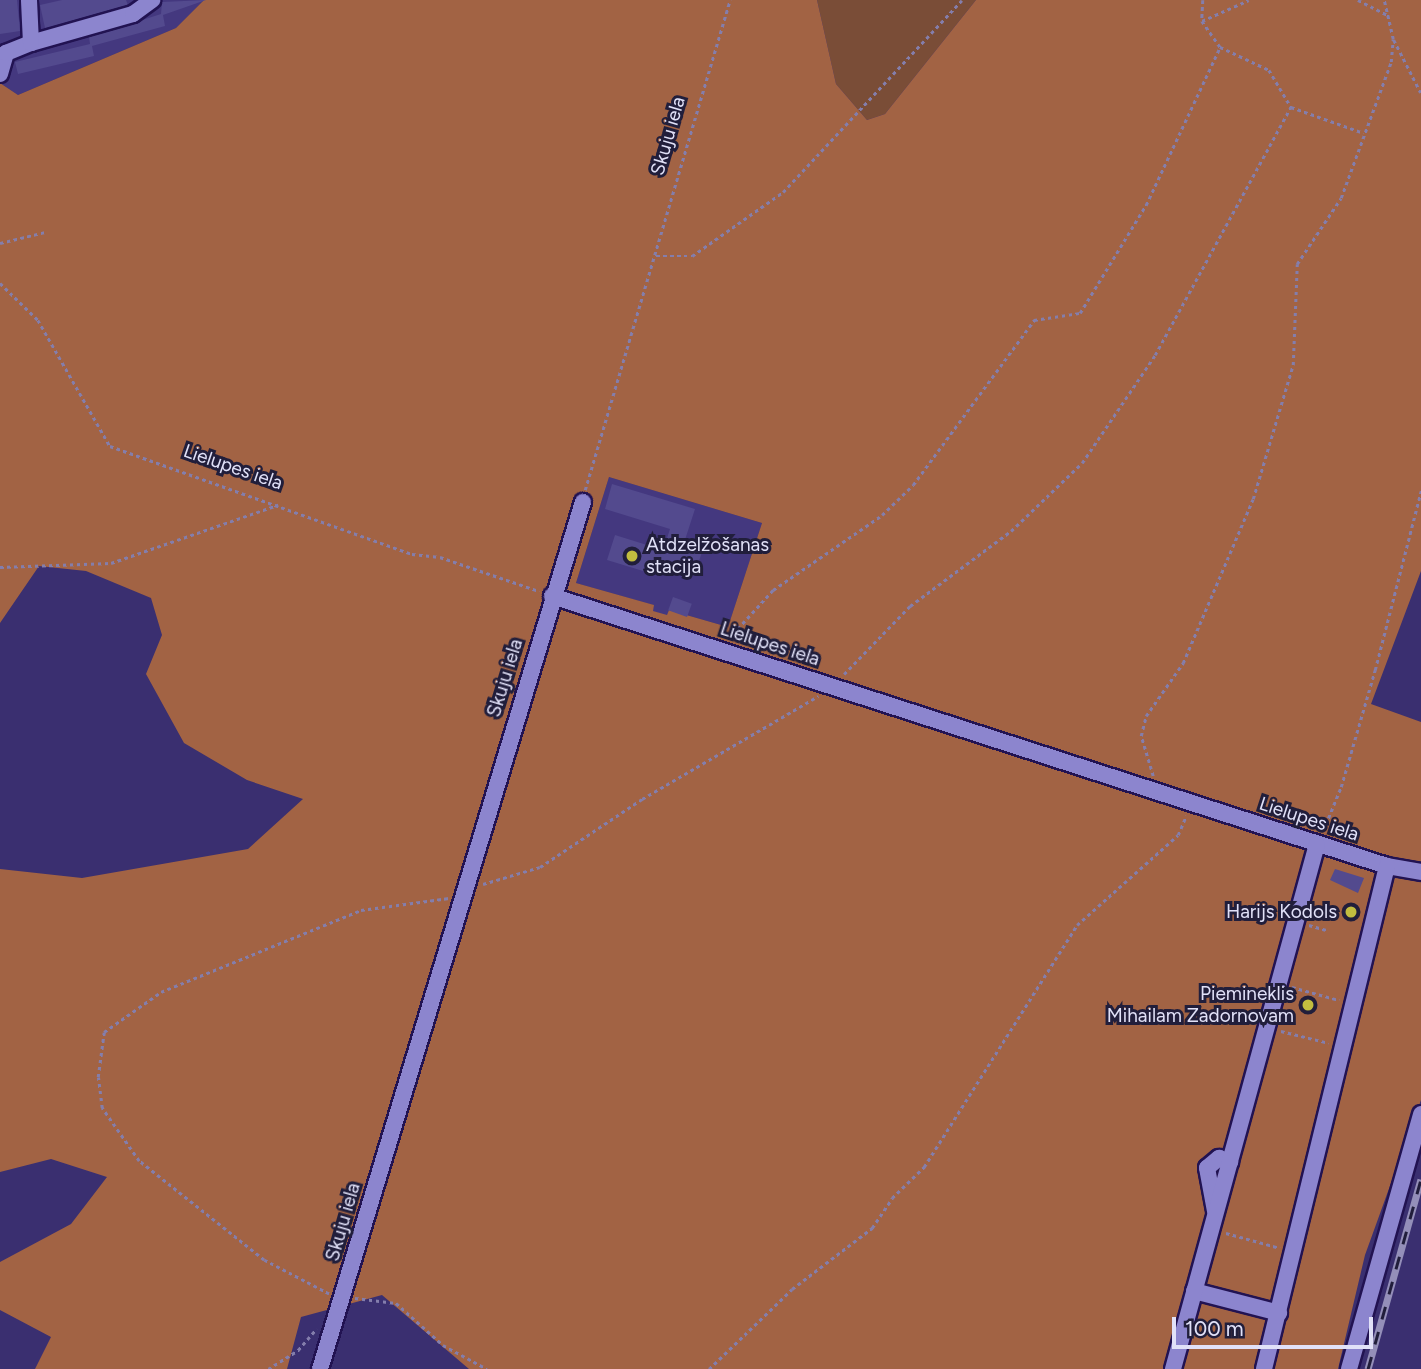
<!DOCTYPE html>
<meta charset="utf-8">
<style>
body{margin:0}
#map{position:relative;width:1421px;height:1369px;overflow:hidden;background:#3a2f70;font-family:Figtree,sans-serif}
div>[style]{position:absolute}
.built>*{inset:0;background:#44387f}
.green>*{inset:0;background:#7a4d37}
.forest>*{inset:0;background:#a26344}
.building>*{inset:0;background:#534a8e;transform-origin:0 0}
.path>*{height:2.5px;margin-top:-1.25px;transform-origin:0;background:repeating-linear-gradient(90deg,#847eac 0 3.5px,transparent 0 7px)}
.roads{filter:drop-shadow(2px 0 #221352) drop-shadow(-2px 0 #221352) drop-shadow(0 2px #221352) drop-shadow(0 -2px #221352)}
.minor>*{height:16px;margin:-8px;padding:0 8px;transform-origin:8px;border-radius:8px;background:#8c85ce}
.rail>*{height:7px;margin-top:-3.5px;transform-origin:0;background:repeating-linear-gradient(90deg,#211e3b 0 13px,#948fb9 0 26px);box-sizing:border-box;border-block:2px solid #948fb9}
.dots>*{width:19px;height:19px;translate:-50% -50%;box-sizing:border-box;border:4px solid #211e3b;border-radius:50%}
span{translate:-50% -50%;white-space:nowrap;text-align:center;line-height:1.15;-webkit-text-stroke:6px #211e3b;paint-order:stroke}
.street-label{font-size:19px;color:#e1e1f8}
.poi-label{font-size:19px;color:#e1e1f8}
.left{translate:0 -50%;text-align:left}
.right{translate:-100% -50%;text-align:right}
.scale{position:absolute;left:1172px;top:1317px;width:201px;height:32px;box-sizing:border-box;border:4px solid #e1e1f8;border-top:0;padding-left:9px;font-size:21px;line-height:24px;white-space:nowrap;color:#e1e1f8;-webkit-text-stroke:5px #211e3b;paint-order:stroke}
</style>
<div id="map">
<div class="built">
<div style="clip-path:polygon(0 0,204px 0,176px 28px,18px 95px,0 83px)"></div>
<div style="clip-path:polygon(609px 477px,762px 523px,728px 627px,669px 610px,667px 616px,652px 611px,653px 605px,576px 583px)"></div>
</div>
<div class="green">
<div style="clip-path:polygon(817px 0,976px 0,885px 114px,867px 120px,836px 84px)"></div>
</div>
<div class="forest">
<div style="clip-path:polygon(evenodd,204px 0,817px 0,836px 84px,867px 120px,885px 114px,976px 0,1421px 0,1421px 571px,1371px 704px,1421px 722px,1421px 1100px,1365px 1255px,1338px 1369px,469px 1369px,382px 1295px,301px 1317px,287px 1369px,35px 1369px,51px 1337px,0 1310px,0 1262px,71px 1224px,107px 1177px,51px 1159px,0 1172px,0 869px,82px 878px,248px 849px,303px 799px,247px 780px,184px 743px,146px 674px,162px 635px,151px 598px,86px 571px,39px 566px,0 623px,0 83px,18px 95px,176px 28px,204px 0,609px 477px,762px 523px,728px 627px,669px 610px,667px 615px,653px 611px,654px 605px,576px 583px,609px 477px)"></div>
</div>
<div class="building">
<div style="clip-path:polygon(0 0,17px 0,20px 31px,0 34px)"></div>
<div style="clip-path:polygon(62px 0,126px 0,128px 5px,45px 28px,40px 5px)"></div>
<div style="clip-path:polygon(206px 0,163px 15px,165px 26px,92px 46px,94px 56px,18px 74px,15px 62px,90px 44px,89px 37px,161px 14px,162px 2px)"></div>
<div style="clip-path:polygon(612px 484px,695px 509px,683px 546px,702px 552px,694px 576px,647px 561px,643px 571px,607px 560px,615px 535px,663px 550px,670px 529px,605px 509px)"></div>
<div style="left:673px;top:597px;width:20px;height:14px;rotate:20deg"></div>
<div style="clip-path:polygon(1335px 869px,1364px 878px,1358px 893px,1330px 880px)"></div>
</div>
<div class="path">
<div style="left:1203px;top:0;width:21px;rotate:93deg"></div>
<div style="left:1202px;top:21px;width:32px;rotate:55deg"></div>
<div style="left:1220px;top:47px;width:54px;rotate:25.1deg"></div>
<div style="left:1269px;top:70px;width:43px;rotate:59.3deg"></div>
<div style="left:1291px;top:107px;width:77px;rotate:19.6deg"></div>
<div style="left:1358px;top:0;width:34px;rotate:27deg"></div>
<div style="left:1202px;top:21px;width:51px;rotate:-24.1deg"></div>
<div style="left:1394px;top:40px;width:59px;rotate:63deg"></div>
<div style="left:0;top:243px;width:46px;rotate:-13.7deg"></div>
<div style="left:656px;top:256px;width:36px"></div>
<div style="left:692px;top:256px;width:111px;rotate:-35.1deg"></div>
<div style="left:783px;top:192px;width:262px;rotate:-47deg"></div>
<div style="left:0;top:283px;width:53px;rotate:44.2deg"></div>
<div style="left:38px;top:320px;width:145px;rotate:60.3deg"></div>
<div style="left:110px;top:446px;width:321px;rotate:19.7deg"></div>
<div style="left:412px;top:554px;width:28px;rotate:6deg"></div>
<div style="left:440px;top:557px;width:105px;rotate:19deg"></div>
<div style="left:585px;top:490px;width:511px;rotate:-73.52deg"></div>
<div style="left:0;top:567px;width:111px;rotate:-2.1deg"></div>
<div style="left:111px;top:563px;width:177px;rotate:-19.2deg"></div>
<div style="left:728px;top:639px;width:67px;rotate:-47.4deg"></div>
<div style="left:773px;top:590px;width:132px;rotate:-34.5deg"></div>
<div style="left:882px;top:515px;width:43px;rotate:-44.1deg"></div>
<div style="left:913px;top:485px;width:205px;rotate:-53.7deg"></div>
<div style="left:1034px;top:320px;width:47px;rotate:-8.7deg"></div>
<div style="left:1080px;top:313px;width:127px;rotate:-58.6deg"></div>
<div style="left:1146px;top:205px;width:174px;rotate:-64.9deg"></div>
<div style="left:844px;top:674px;width:95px;rotate:-45.9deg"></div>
<div style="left:910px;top:606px;width:126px;rotate:-36.6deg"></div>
<div style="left:1011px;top:531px;width:98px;rotate:-43.8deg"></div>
<div style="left:1082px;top:463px;width:130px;rotate:-55.9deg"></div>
<div style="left:1155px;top:355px;width:283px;rotate:-61.3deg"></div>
<div style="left:1153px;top:776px;width:42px;rotate:-106.7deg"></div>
<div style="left:1141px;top:736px;width:21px;rotate:-76deg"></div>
<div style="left:1146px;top:716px;width:65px;rotate:-55.1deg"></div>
<div style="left:1183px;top:663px;width:178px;rotate:-66.9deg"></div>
<div style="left:1253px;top:499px;width:140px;rotate:-73.4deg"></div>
<div style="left:1293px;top:365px;width:101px;rotate:-87.7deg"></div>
<div style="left:1297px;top:264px;width:79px;rotate:-56.3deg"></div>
<div style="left:1341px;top:198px;width:145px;rotate:-69.8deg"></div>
<div style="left:1391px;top:62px;width:23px;rotate:-85deg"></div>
<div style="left:1393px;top:39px;width:40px;rotate:-103deg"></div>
<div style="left:1323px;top:831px;width:48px;rotate:-67.8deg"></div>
<div style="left:1341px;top:787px;width:122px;rotate:-73.8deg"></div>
<div style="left:1375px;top:670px;width:185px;rotate:-75.6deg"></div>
<div style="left:483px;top:884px;width:59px;rotate:-16.6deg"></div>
<div style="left:540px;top:867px;width:123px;rotate:-33.7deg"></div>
<div style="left:642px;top:799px;width:204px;rotate:-30.3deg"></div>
<div style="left:1309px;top:925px;width:18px;rotate:16deg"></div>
<div style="left:1292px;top:987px;width:49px;rotate:15.5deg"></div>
<div style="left:1281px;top:1031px;width:49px;rotate:14deg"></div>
<div style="left:1226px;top:1233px;width:56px;rotate:15.5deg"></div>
<div style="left:329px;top:1294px;width:73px;rotate:-152.4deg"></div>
<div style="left:264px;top:1260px;width:159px;rotate:-141.6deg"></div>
<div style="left:139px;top:1161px;width:65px;rotate:-124.9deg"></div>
<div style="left:102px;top:1108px;width:31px;rotate:-97deg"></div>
<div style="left:98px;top:1077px;width:45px;rotate:-82.4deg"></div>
<div style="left:104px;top:1032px;width:70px;rotate:-35.1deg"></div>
<div style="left:161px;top:992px;width:216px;rotate:-22.3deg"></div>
<div style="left:361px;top:910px;width:89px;rotate:-7.8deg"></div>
<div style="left:355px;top:1298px;width:41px;rotate:7deg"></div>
<div style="left:396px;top:1303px;width:63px;rotate:41.8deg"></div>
<div style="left:443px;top:1345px;width:50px;rotate:28.6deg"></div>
<div style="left:268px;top:1369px;width:36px;rotate:-32deg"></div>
<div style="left:298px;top:1350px;width:28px;rotate:-49deg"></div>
<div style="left:709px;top:1369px;width:115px;rotate:-43.9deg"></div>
<div style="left:792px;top:1289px;width:101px;rotate:-37.3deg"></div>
<div style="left:872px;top:1228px;width:36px;rotate:-56deg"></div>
<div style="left:892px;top:1198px;width:45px;rotate:-44.1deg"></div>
<div style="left:924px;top:1167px;width:286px;rotate:-57.7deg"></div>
<div style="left:1077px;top:925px;width:135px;rotate:-41.7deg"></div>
<div style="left:1178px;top:835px;width:21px;rotate:-67deg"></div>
</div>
<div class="roads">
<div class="minor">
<div style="left:31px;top:43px;width:106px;rotate:-15.9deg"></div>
<div style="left:133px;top:14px;width:24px;rotate:-36deg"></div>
<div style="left:0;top:74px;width:22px;rotate:-74deg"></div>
<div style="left:6px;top:53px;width:27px;rotate:-22deg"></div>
<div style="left:31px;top:43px;width:43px;rotate:-92.7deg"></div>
<div style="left:552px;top:596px;width:878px;rotate:17.92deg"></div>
<div style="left:1387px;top:866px;width:35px;rotate:10deg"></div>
<div style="left:1215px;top:1211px;width:44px;rotate:-100.5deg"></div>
<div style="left:1207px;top:1168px;width:16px;rotate:-40deg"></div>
<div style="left:1219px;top:1158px;width:12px;rotate:20deg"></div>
<div style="left:1194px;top:1291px;width:88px;rotate:14.5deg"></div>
<div style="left:320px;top:1369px;width:906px;rotate:-73.13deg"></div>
<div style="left:1173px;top:1369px;width:544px;rotate:-74.66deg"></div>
<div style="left:1264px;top:1369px;width:518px;rotate:-76.26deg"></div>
<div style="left:1349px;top:1369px;width:265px;rotate:-74.2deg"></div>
</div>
</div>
<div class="rail">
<div style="left:1368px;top:1369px;width:197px;rotate:-74.4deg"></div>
</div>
<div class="dots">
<div style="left:632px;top:556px;background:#c2bd3f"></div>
<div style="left:1351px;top:912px;background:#c2bd3f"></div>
<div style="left:1308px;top:1005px;background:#c2bd3f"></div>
</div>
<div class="street-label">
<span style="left:668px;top:136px;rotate:-74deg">Skuju iela</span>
<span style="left:233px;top:467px;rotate:19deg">Lielupes iela</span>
<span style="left:770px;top:644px;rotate:18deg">Lielupes iela</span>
<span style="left:505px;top:678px;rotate:-73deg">Skuju iela</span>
<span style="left:1309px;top:819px;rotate:18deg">Lielupes iela</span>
<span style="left:343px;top:1222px;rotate:-74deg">Skuju iela</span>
</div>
<div class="poi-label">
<span class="left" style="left:646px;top:556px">Atdzelžošanas<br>stacija</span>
<span class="right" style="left:1337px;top:912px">Harijs Kodols</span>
<span class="right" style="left:1294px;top:1005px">Piemineklis<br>Mihailam Zadornovam</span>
</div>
<div class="scale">100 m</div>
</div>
